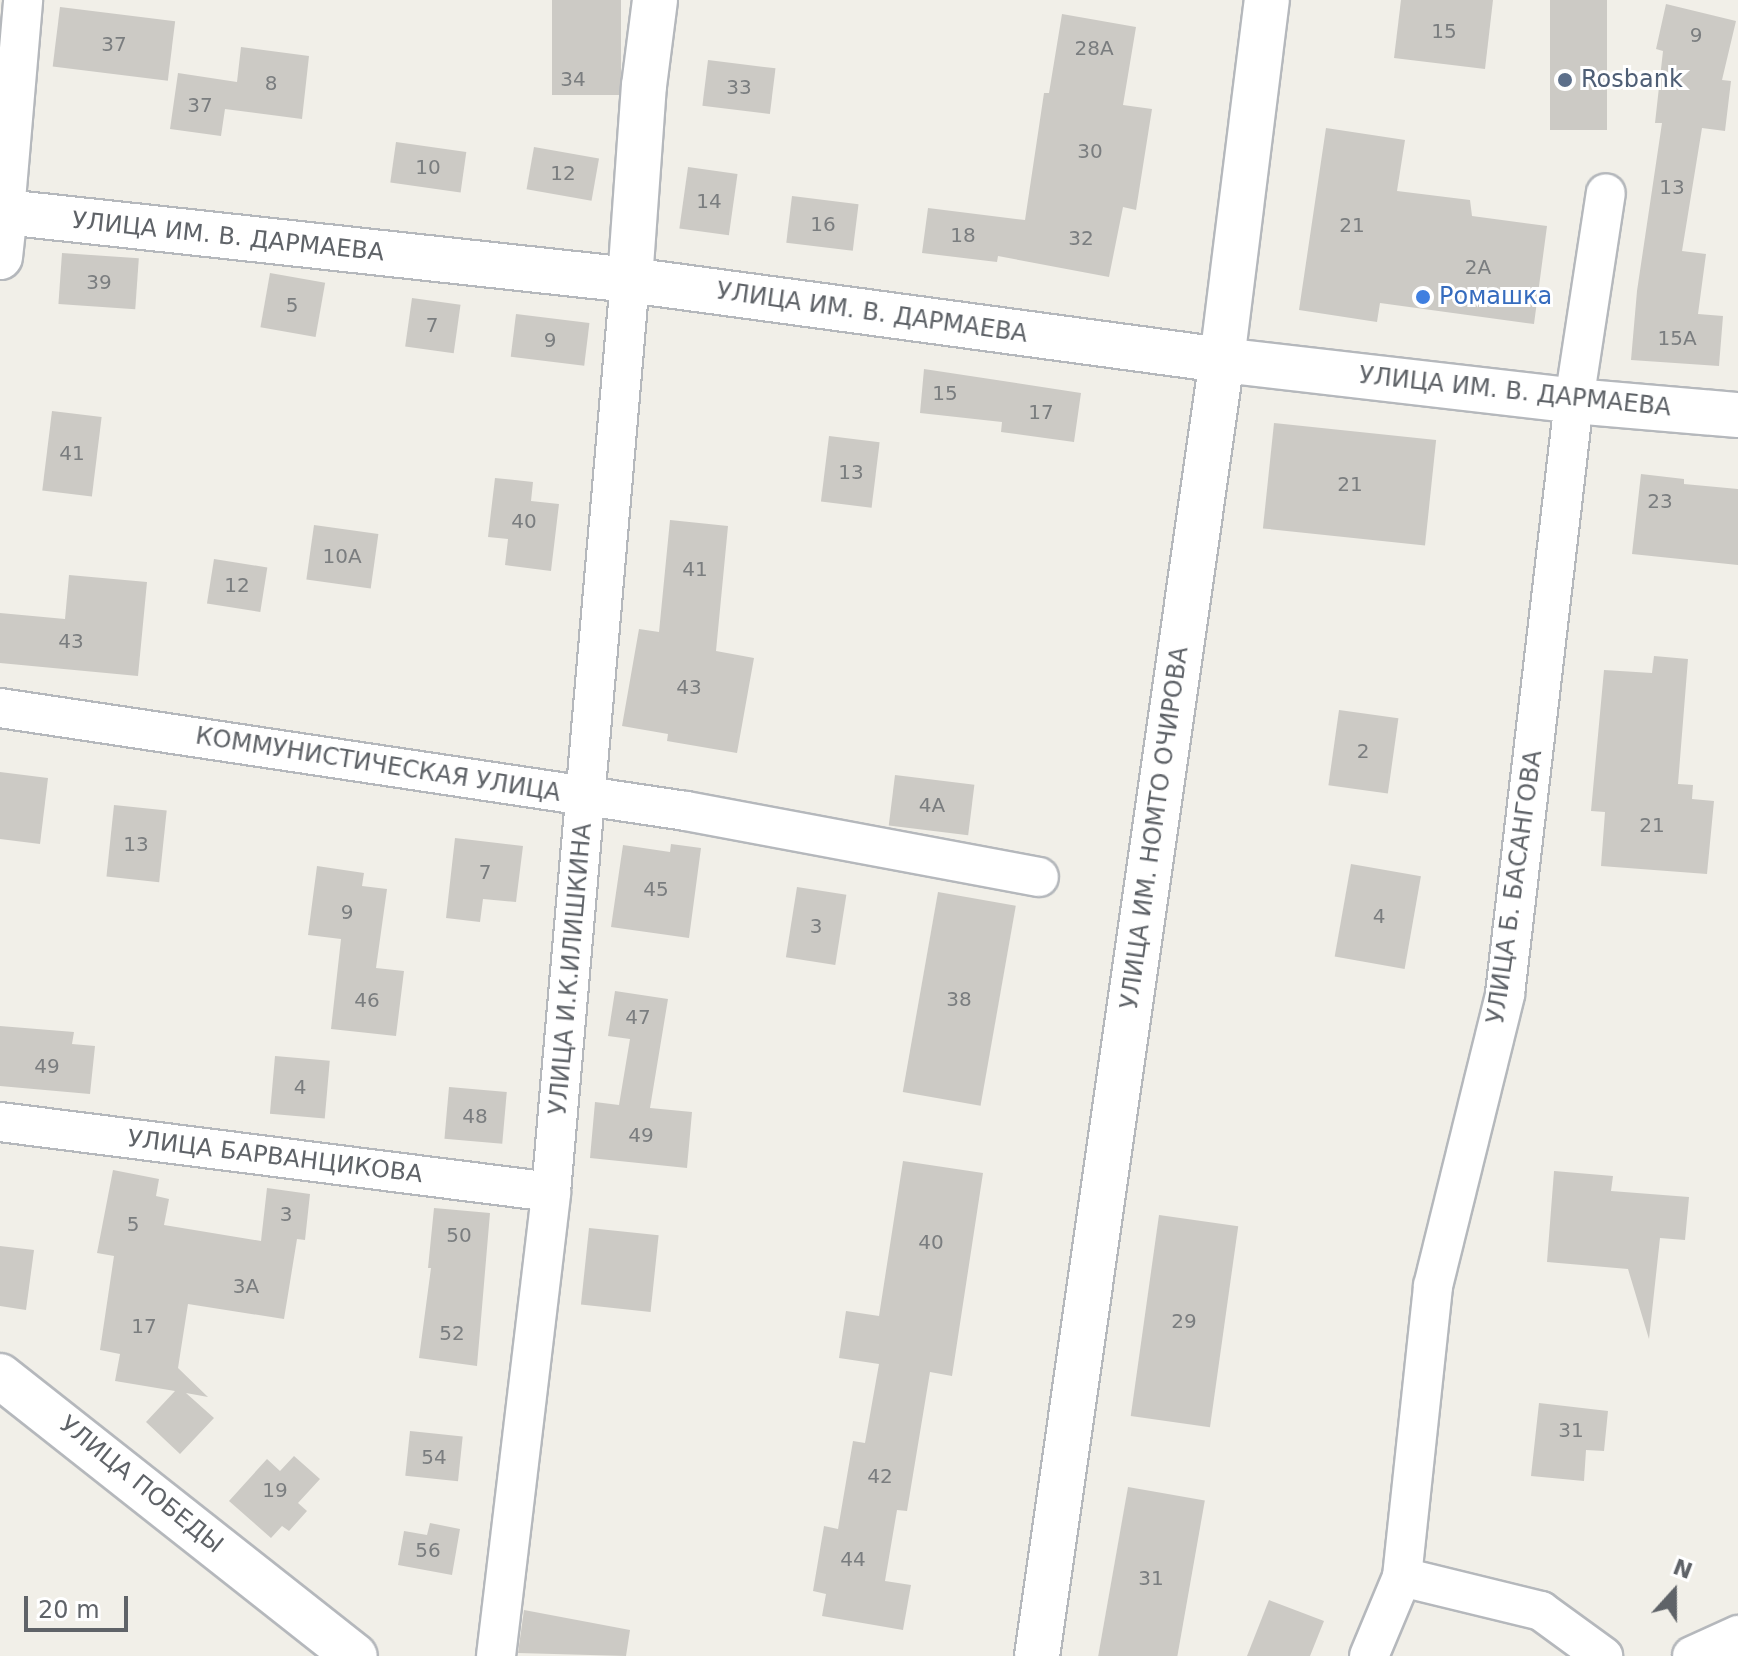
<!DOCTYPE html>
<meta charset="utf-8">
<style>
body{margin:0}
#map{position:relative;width:1738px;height:1656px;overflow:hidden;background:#f1efe8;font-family:"DejaVu Sans",sans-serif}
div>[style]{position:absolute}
.building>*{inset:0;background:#cccac5;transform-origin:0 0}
.roads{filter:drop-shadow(2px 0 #b5b8bc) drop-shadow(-2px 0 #b5b8bc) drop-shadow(0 2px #b5b8bc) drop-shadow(0 -2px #b5b8bc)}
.minor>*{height:38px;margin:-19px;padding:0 19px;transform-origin:19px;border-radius:19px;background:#fff}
.tertiary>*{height:44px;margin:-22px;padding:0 22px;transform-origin:22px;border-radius:22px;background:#fff}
.dots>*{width:22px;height:22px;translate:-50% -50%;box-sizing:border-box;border:4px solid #fff;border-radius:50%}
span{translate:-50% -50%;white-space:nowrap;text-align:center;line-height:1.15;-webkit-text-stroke:6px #fff;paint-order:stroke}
.number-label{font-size:20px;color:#7a7d7f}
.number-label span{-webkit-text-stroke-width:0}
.service-label{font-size:24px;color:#4e5e75}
.left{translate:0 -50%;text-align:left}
.street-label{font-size:24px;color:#5f6368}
.shop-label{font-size:24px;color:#366cbe}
.north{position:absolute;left:1634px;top:1552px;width:80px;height:80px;-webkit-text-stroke:6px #fff;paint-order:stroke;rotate:21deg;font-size:22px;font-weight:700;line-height:32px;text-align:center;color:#5f6368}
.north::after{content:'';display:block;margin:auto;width:28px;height:36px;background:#5f6368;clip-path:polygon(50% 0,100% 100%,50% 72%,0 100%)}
.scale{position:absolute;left:24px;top:1596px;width:104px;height:36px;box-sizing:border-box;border:4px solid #5f6368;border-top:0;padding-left:10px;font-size:24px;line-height:28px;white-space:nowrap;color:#5f6368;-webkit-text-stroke:6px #fff;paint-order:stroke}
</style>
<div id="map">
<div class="building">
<div style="left:552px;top:0;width:69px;height:95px"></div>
<div style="clip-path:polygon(1401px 0,1493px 0,1485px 69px,1394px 58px)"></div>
<div style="left:1550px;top:0;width:57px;height:130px"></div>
<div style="clip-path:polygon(1666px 4px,1736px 21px,1722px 80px,1731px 81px,1725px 131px,1702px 128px,1682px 251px,1706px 254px,1698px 314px,1723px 316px,1719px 366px,1631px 360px,1637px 291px,1662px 123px,1655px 123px,1663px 51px,1656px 49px)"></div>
<div style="left:60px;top:7px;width:116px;height:60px;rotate:7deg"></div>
<div style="clip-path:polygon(1062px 14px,1136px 27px,1123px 105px,1152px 109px,1136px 210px,1123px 207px,1109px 277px,998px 256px,997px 262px,922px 253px,928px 208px,1025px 220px,1044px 93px,1049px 93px)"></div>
<div style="clip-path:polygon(241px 47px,309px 56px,302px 119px,225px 109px,221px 136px,170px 129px,178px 73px,237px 82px)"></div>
<div style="left:708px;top:60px;width:68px;height:46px;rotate:7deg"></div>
<div style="clip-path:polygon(1326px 128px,1405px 140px,1397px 191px,1470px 200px,1472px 216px,1547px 226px,1534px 324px,1380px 303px,1377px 322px,1299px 310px)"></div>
<div style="left:396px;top:142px;width:71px;height:41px;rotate:8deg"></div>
<div style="left:534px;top:147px;width:66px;height:43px;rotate:10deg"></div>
<div style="left:688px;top:167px;width:50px;height:62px;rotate:8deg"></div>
<div style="left:792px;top:196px;width:67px;height:47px;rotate:7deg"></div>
<div style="left:62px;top:253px;width:77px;height:51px;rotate:4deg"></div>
<div style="left:270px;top:273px;width:56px;height:55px;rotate:10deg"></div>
<div style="left:412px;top:298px;width:49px;height:49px;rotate:8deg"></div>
<div style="left:516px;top:314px;width:74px;height:43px;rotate:7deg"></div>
<div style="clip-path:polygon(924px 369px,1081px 393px,1074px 442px,1001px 432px,1002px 422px,920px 413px)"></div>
<div style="left:52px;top:411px;width:50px;height:80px;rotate:7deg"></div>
<div style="left:1274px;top:423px;width:163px;height:106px;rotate:6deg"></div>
<div style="left:829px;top:436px;width:51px;height:66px;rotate:7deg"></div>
<div style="clip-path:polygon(1641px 474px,1684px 479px,1684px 484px,1738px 489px,1738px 565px,1632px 554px)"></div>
<div style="clip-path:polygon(495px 478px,533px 482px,531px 501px,559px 504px,551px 571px,505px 565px,508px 539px,488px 537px)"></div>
<div style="clip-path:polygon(670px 520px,728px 526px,716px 651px,754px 658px,737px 753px,667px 741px,668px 734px,622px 726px,639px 629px,659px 632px)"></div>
<div style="left:314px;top:525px;width:65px;height:55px;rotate:8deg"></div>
<div style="left:214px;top:559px;width:54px;height:45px;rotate:9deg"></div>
<div style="clip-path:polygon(69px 575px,147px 582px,138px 676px,0 663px,0 613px,65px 619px)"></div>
<div style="clip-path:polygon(1654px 656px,1688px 659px,1678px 784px,1693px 785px,1692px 799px,1714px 801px,1707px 874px,1601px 866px,1605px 812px,1591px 811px,1604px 670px,1652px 673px)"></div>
<div style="left:1339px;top:710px;width:60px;height:76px;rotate:8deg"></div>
<div style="clip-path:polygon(0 772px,48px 778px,40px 844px,0 839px)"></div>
<div style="left:895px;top:775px;width:80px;height:51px;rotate:7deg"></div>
<div style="left:114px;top:805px;width:53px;height:72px;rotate:6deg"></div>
<div style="clip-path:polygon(455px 838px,523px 846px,516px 902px,483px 899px,480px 922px,446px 918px)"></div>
<div style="clip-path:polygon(671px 844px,701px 848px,689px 938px,611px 927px,623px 845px,670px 852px)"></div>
<div style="left:1351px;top:864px;width:71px;height:94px;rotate:10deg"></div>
<div style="clip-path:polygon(317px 866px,364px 873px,362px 886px,387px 889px,376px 968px,404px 971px,396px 1036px,331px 1029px,341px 939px,308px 935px)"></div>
<div style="left:797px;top:887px;width:50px;height:71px;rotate:9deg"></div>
<div style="left:938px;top:892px;width:79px;height:203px;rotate:10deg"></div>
<div style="clip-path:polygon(615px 991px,668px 999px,650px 1108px,692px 1112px,687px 1168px,590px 1158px,595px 1102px,619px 1105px,630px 1039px,608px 1036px)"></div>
<div style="clip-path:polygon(0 1026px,74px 1032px,72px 1044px,95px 1046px,90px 1094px,0 1086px)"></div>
<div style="left:275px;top:1056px;width:55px;height:58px;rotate:5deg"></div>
<div style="left:449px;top:1087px;width:58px;height:52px;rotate:5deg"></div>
<div style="clip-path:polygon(903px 1161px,983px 1173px,952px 1376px,930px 1372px,907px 1511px,897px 1510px,885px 1581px,911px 1585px,903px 1630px,822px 1616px,826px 1594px,813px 1591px,824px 1526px,838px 1529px,853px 1441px,865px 1443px,879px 1364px,839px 1358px,846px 1311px,879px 1316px)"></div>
<div style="clip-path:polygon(113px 1170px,159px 1179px,156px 1196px,169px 1199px,164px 1225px,261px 1241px,267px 1188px,310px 1194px,305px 1240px,297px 1239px,284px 1319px,188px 1304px,178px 1368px,208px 1397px,186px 1393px,214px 1418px,180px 1454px,146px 1422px,175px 1391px,115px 1381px,120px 1354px,100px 1350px,114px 1256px,97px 1253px)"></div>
<div style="clip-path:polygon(1554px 1171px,1613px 1176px,1611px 1191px,1689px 1197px,1685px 1240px,1660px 1238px,1649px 1339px,1628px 1269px,1547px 1262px)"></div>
<div style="clip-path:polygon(434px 1208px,490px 1213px,477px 1366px,419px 1358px,431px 1268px,428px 1268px)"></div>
<div style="left:1159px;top:1215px;width:80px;height:203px;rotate:8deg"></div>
<div style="left:589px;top:1228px;width:70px;height:77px;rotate:6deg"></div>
<div style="clip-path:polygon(0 1246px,34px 1250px,26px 1310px,0 1306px)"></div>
<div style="clip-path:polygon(1539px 1403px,1608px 1411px,1604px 1451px,1586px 1450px,1584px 1481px,1531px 1476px)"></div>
<div style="left:410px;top:1431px;width:53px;height:45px;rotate:6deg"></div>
<div style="clip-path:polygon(294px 1456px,320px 1479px,298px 1503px,307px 1511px,289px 1531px,282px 1526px,271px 1538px,229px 1501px,267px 1459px,280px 1471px)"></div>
<div style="left:1128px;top:1487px;width:78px;height:172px;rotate:10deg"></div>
<div style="clip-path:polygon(430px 1523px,460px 1529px,452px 1575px,398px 1565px,404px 1531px,427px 1535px)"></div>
<div style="clip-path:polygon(1269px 1600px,1324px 1621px,1310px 1656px,1247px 1656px)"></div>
<div style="clip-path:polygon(524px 1610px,630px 1630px,626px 1656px,518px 1653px)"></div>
</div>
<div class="roads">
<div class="minor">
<div style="left:5px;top:212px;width:213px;rotate:-85.1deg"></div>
<div style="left:0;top:708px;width:694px;rotate:8.54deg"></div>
<div style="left:686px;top:811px;width:359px;rotate:10.6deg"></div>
<div style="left:0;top:1122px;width:555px;rotate:7.24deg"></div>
<div style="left:1402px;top:1577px;width:143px;rotate:13.7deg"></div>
<div style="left:1541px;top:1611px;width:77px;rotate:36deg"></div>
<div style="left:496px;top:1656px;width:467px;rotate:-83.2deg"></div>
<div style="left:551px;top:1192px;width:915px;rotate:-85.05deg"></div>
<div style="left:1369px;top:1656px;width:86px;rotate:-67.3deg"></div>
<div style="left:1402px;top:1577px;width:293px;rotate:-83.9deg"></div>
<div style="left:1433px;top:1286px;width:301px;rotate:-76.1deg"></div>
<div style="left:1505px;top:994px;width:597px;rotate:-83.36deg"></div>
<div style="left:1574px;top:401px;width:210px;rotate:-81.3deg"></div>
<div style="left:1692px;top:1656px;width:51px;rotate:-24.5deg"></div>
</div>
<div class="tertiary">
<div style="left:0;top:257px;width:45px;rotate:-83.7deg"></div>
<div style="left:5px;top:212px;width:629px;rotate:6.21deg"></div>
<div style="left:630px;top:280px;width:597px;rotate:7.7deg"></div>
<div style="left:1222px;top:360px;width:354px;rotate:6.6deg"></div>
<div style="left:1574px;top:401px;width:165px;rotate:4.9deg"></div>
<div style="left:630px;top:280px;width:195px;rotate:-85.9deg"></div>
<div style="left:644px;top:86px;width:87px;rotate:-82.7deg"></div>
<div style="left:0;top:1376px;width:452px;rotate:38.3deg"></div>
<div style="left:1037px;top:1656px;width:1309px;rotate:-81.88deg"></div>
<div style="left:1222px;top:360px;width:363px;rotate:-82.9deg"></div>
</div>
</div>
<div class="dots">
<div style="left:1565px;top:80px;background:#5c6f8a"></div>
<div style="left:1423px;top:297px;background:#3f7fe0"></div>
</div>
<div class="number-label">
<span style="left:1444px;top:31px">15</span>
<span style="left:1696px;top:35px">9</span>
<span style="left:114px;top:44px">37</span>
<span style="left:1094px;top:48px">28А</span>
<span style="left:573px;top:79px">34</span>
<span style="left:271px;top:83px">8</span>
<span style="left:739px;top:87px">33</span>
<span style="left:200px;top:105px">37</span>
<span style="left:1090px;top:151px">30</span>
<span style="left:428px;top:167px">10</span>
<span style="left:563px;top:173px">12</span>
<span style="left:1672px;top:187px">13</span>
<span style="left:709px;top:201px">14</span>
<span style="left:823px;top:224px">16</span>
<span style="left:1352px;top:225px">21</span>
<span style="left:963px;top:235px">18</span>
<span style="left:1081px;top:238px">32</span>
<span style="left:1478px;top:267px">2А</span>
<span style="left:99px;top:282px">39</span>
<span style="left:292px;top:305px">5</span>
<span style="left:432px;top:325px">7</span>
<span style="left:1677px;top:338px">15А</span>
<span style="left:550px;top:340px">9</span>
<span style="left:945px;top:393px">15</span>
<span style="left:1041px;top:412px">17</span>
<span style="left:72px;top:453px">41</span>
<span style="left:851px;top:472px">13</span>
<span style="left:1350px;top:484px">21</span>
<span style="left:1660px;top:501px">23</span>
<span style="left:524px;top:521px">40</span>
<span style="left:342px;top:556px">10А</span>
<span style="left:695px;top:569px">41</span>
<span style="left:237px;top:585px">12</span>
<span style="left:71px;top:641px">43</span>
<span style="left:689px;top:687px">43</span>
<span style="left:1363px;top:751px">2</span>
<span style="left:932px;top:805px">4А</span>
<span style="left:1652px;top:825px">21</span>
<span style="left:136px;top:844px">13</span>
<span style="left:485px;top:872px">7</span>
<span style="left:656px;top:889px">45</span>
<span style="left:347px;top:912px">9</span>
<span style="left:1379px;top:916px">4</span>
<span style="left:816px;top:926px">3</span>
<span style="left:959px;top:999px">38</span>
<span style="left:367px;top:1000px">46</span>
<span style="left:638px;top:1017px">47</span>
<span style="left:47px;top:1066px">49</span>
<span style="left:300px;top:1087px">4</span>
<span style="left:475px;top:1116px">48</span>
<span style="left:641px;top:1135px">49</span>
<span style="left:286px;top:1214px">3</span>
<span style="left:133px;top:1224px">5</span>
<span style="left:459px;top:1235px">50</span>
<span style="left:931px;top:1242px">40</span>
<span style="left:246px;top:1286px">3А</span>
<span style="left:1184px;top:1321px">29</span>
<span style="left:144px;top:1326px">17</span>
<span style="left:452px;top:1333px">52</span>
<span style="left:1571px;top:1430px">31</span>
<span style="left:434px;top:1457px">54</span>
<span style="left:880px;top:1476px">42</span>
<span style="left:275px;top:1490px">19</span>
<span style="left:428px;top:1550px">56</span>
<span style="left:853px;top:1559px">44</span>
<span style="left:1151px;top:1578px">31</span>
</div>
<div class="service-label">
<span class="left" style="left:1581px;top:80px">Rosbank</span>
</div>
<div class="street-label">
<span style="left:228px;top:237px;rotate:6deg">УЛИЦА ИМ. В. ДАРМАЕВА</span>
<span style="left:872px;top:313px;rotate:8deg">УЛИЦА ИМ. В. ДАРМАЕВА</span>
<span style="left:1515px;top:392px;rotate:6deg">УЛИЦА ИМ. В. ДАРМАЕВА</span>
<span style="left:378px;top:765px;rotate:9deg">КОММУНИСТИЧЕСКАЯ УЛИЦА</span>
<span style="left:1155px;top:828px;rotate:-82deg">УЛИЦА ИМ. НОМТО ОЧИРОВА</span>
<span style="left:1515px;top:887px;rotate:-82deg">УЛИЦА Б. БАСАНГОВА</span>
<span style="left:571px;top:969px;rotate:-85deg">УЛИЦА И.К.ИЛИШКИНА</span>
<span style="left:275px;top:1157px;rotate:7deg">УЛИЦА БАРВАНЦИКОВА</span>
<span style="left:141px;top:1485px;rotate:39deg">УЛИЦА ПОБЕДЫ</span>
</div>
<div class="shop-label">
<span class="left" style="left:1439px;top:297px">Ромашка</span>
</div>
<div class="north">N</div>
<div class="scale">20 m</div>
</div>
